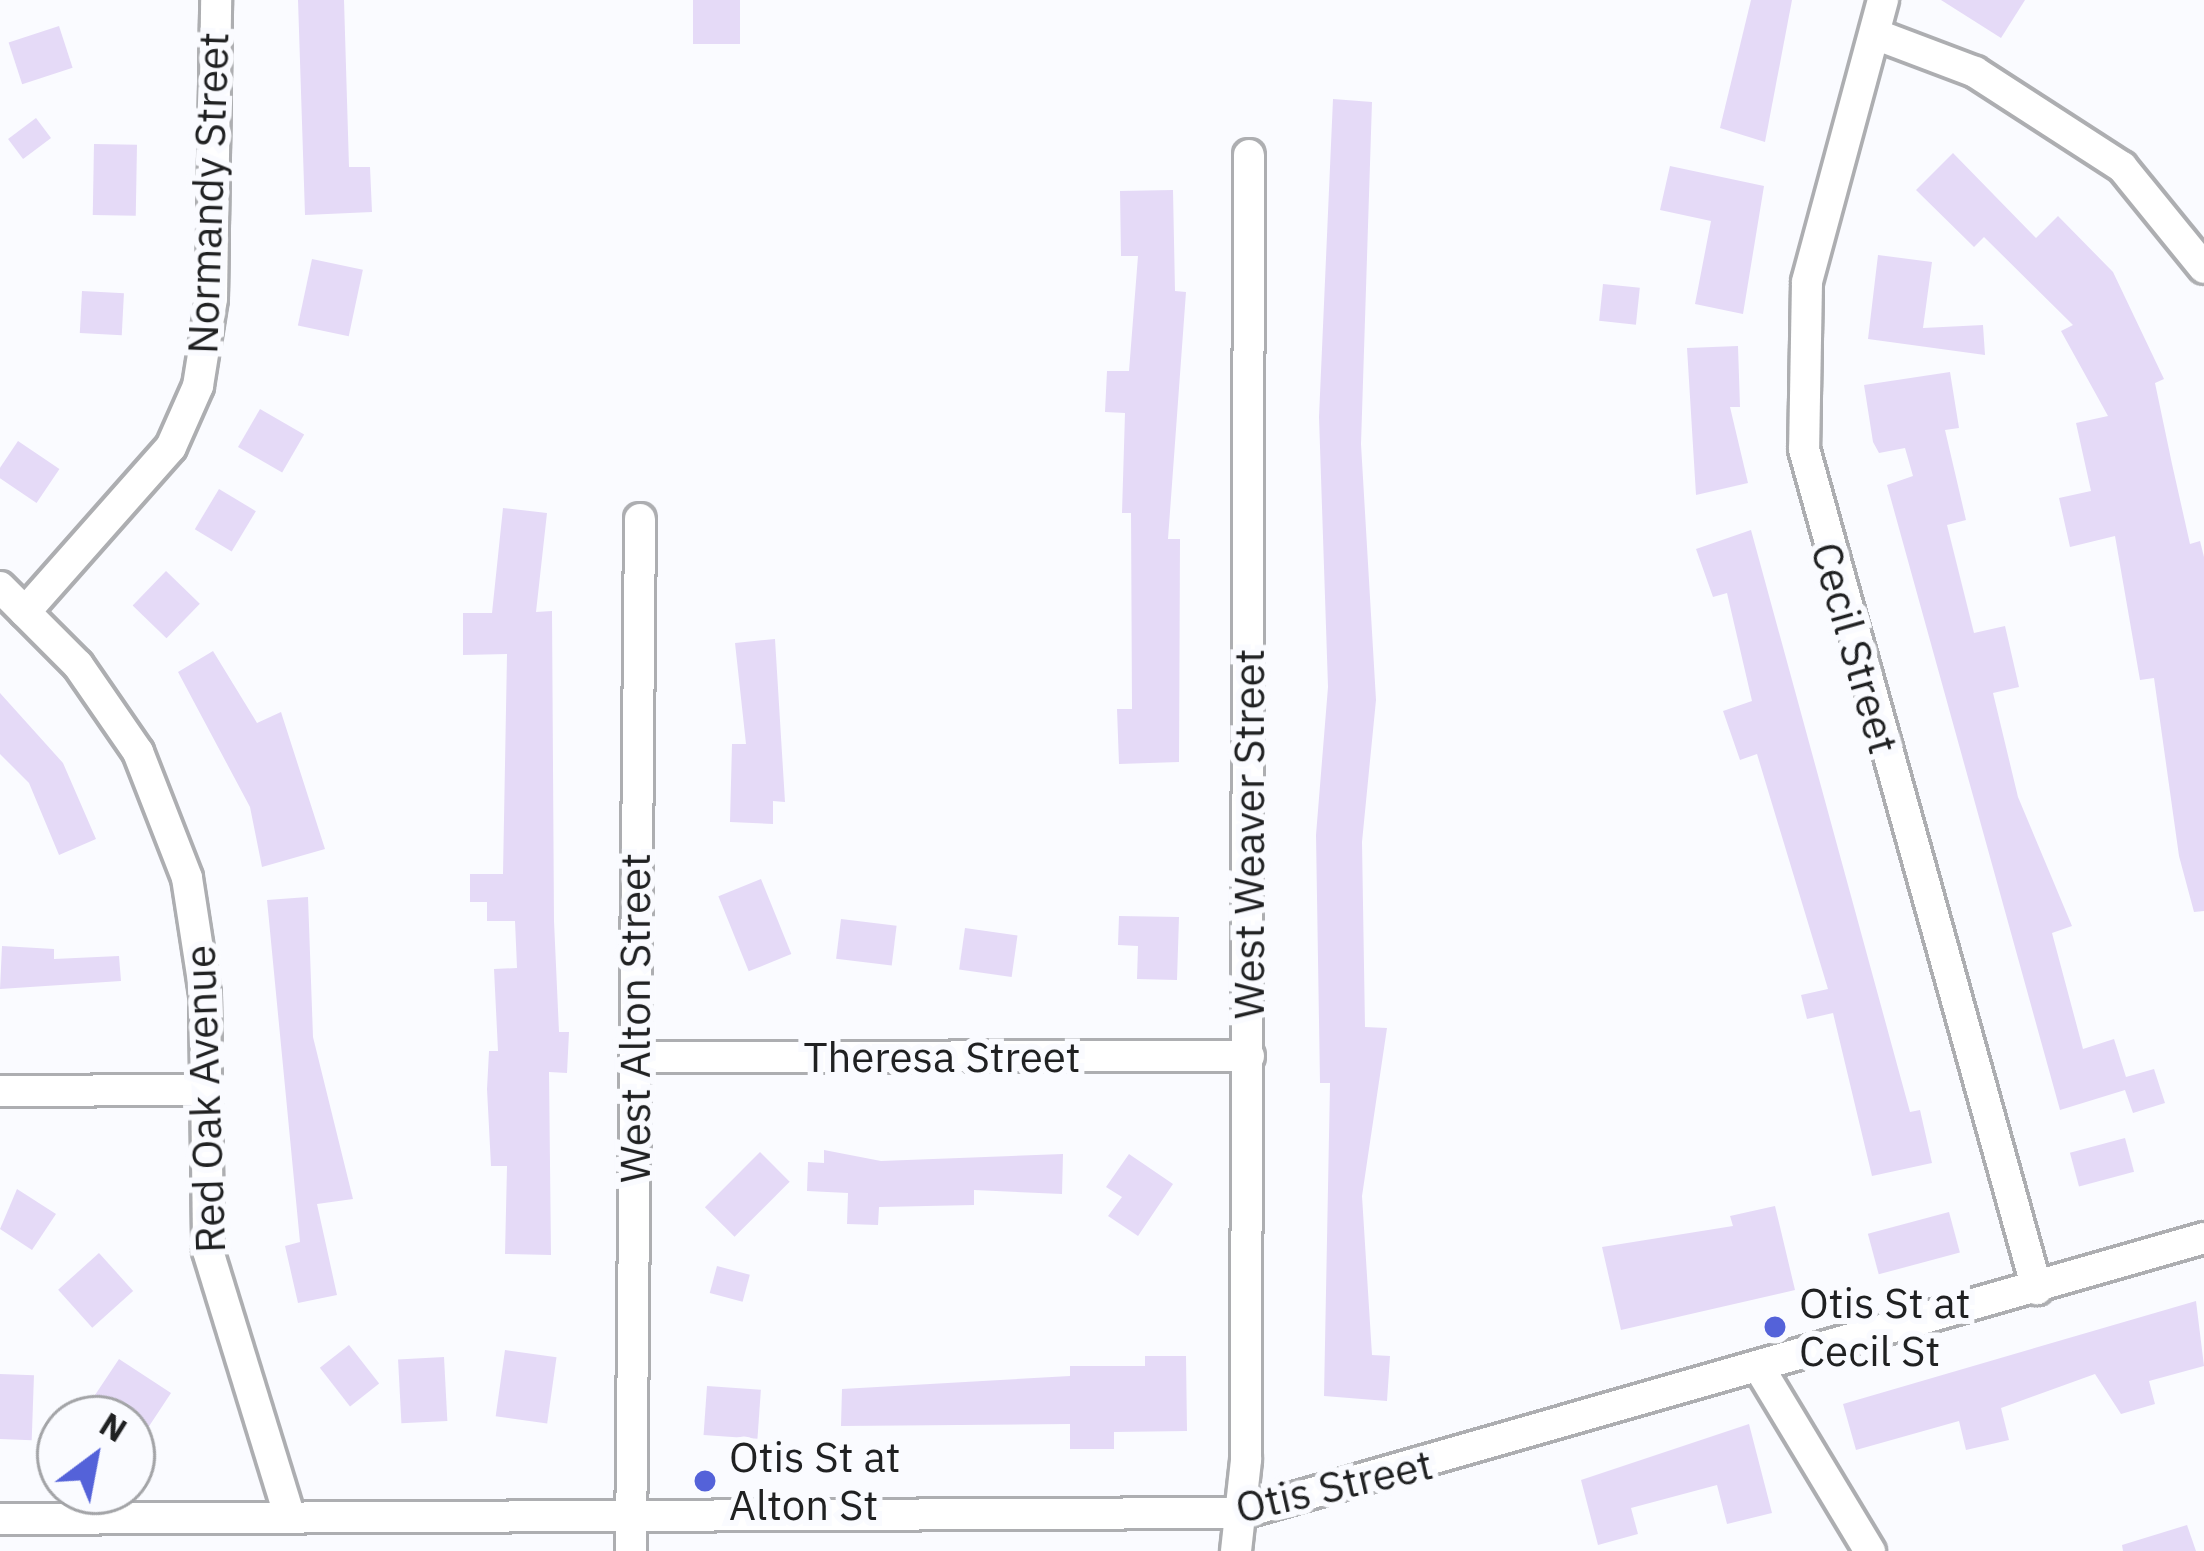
<!DOCTYPE html>
<style>
body{margin:0}
#map{position:relative;width:2204px;height:1551px;overflow:hidden;background:#fafbff;font-family:"IBM Plex Sans",sans-serif}
div>[style]{position:absolute}
.building>*{inset:0;background:#e5daf7;transform-origin:0 0}
.roads{filter:drop-shadow(3px 0 #adaeb1) drop-shadow(-3px 0 #adaeb1) drop-shadow(0 3px #adaeb1) drop-shadow(0 -3px #adaeb1)}
.street>*{height:30px;margin:-15px;padding:0 15px;transform-origin:15px;border-radius:15px;background:#fff}
.dots>*{width:33px;height:33px;translate:-50% -50%;box-sizing:border-box;border:6px solid #fafbff;border-radius:50%}
span{translate:-50% -50%;white-space:nowrap;text-align:center;line-height:1.15;-webkit-text-stroke:12px #fafbff;paint-order:stroke}
.street-label{font-size:42px;color:#202122}
.poi-label{font-size:42px;color:#202122}
.left{translate:0 -50%;text-align:left}
.north{position:absolute;left:36px;top:1395px;width:120px;height:120px;box-sizing:border-box;background:#fafbff;border:3px solid #a3a4a7;border-radius:50%;rotate:32deg;font-size:33px;font-weight:700;line-height:48px;text-align:center;color:#202122}
.north::after{content:'';display:block;margin:auto;width:42px;height:54px;background:#5462d9;clip-path:polygon(50% 0,100% 100%,50% 72%,0 100%)}
</style>
<div id="map">
<div class="building">
<div style="clip-path:polygon(298px 0,344px 0,349px 167px,370px 167px,372px 212px,305px 215px)"></div>
<div style="left:693px;top:0;width:47px;height:44px"></div>
<div style="clip-path:polygon(1751px 0,1792px 0,1765px 142px,1720px 128px)"></div>
<div style="clip-path:polygon(1941px 0,2025px 0,2001px 38px)"></div>
<div style="left:59px;top:26px;width:44px;height:53px;rotate:72deg"></div>
<div style="clip-path:polygon(1333px 99px,1372px 102px,1361px 444px,1376px 700px,1362px 842px,1365px 1027px,1387px 1028px,1362px 1196px,1372px 1355px,1390px 1356px,1387px 1401px,1324px 1396px,1330px 1083px,1320px 1083px,1316px 835px,1328px 687px,1319px 417px)"></div>
<div style="left:36px;top:118px;width:25px;height:35px;rotate:53deg"></div>
<div style="left:94px;top:144px;width:43px;height:71px;rotate:1deg"></div>
<div style="clip-path:polygon(1953px 153px,2036px 238px,2058px 216px,2113px 272px,2164px 379px,2155px 383px,2172px 464px,2190px 544px,2200px 541px,2204px 557px,2204px 911px,2194px 912px,2179px 856px,2154px 678px,2140px 680px,2115px 536px,2070px 547px,2059px 498px,2091px 491px,2076px 423px,2108px 416px,2061px 331px,2073px 325px,1984px 237px,1974px 247px,1916px 190px)"></div>
<div style="clip-path:polygon(1670px 166px,1764px 186px,1743px 314px,1695px 304px,1711px 221px,1660px 210px)"></div>
<div style="clip-path:polygon(1173px 190px,1175px 291px,1186px 292px,1168px 539px,1180px 539px,1179px 762px,1119px 764px,1117px 709px,1132px 709px,1131px 513px,1122px 513px,1125px 413px,1105px 412px,1107px 371px,1129px 371px,1138px 256px,1121px 256px,1120px 191px)"></div>
<div style="clip-path:polygon(1878px 255px,1932px 262px,1923px 328px,1983px 325px,1985px 355px,1868px 339px)"></div>
<div style="left:312px;top:259px;width:52px;height:68px;rotate:12deg"></div>
<div style="left:1603px;top:284px;width:37px;height:37px;rotate:6deg"></div>
<div style="left:82px;top:291px;width:42px;height:42px;rotate:3deg"></div>
<div style="clip-path:polygon(1738px 346px,1740px 407px,1730px 407px,1748px 483px,1696px 495px,1687px 348px)"></div>
<div style="clip-path:polygon(1950px 372px,1959px 428px,1945px 430px,1966px 520px,1947px 525px,1974px 633px,2005px 626px,2019px 687px,1993px 693px,2018px 797px,2072px 926px,2052px 933px,2083px 1049px,2114px 1039px,2126px 1077px,2154px 1069px,2165px 1103px,2133px 1113px,2125px 1090px,2060px 1110px,1887px 485px,1913px 476px,1905px 448px,1879px 453px,1873px 442px,1864px 385px)"></div>
<div style="left:260px;top:409px;width:51px;height:44px;rotate:30deg"></div>
<div style="left:18px;top:441px;width:50px;height:41px;rotate:34deg"></div>
<div style="left:219px;top:489px;width:43px;height:47px;rotate:31deg"></div>
<div style="clip-path:polygon(503px 508px,547px 513px,536px 612px,552px 611px,554px 921px,559px 1032px,569px 1032px,567px 1073px,549px 1072px,551px 1255px,505px 1254px,507px 1166px,491px 1166px,487px 1089px,489px 1051px,498px 1051px,494px 969px,517px 968px,515px 921px,487px 921px,487px 902px,470px 902px,470px 874px,503px 874px,507px 654px,463px 655px,463px 613px,492px 613px)"></div>
<div style="clip-path:polygon(1751px 530px,1910px 1112px,1920px 1110px,1932px 1163px,1872px 1176px,1833px 1013px,1807px 1019px,1801px 995px,1828px 989px,1757px 754px,1740px 760px,1723px 711px,1752px 701px,1727px 593px,1713px 597px,1696px 549px)"></div>
<div style="left:166px;top:571px;width:47px;height:48px;rotate:44deg"></div>
<div style="clip-path:polygon(775px 639px,785px 802px,773px 801px,773px 824px,730px 822px,732px 744px,746px 744px,735px 643px)"></div>
<div style="clip-path:polygon(213px 651px,257px 723px,281px 712px,325px 849px,262px 867px,250px 807px,178px 672px)"></div>
<div style="clip-path:polygon(0 693px,63px 763px,96px 839px,59px 855px,29px 783px,0 754px)"></div>
<div style="left:761px;top:879px;width:81px;height:46px;rotate:68deg"></div>
<div style="clip-path:polygon(308px 897px,313px 1037px,353px 1199px,317px 1204px,337px 1295px,298px 1303px,285px 1246px,300px 1242px,267px 900px)"></div>
<div style="clip-path:polygon(1119px 916px,1179px 917px,1177px 980px,1137px 979px,1138px 946px,1118px 945px)"></div>
<div style="left:841px;top:919px;width:56px;height:40px;rotate:7deg"></div>
<div style="left:965px;top:928px;width:53px;height:42px;rotate:8deg"></div>
<div style="clip-path:polygon(2px 946px,54px 949px,54px 959px,119px 956px,121px 981px,0 989px)"></div>
<div style="left:2125px;top:1138px;width:35px;height:57px;rotate:75deg"></div>
<div style="clip-path:polygon(824px 1150px,881px 1161px,1063px 1154px,1062px 1194px,974px 1190px,974px 1205px,879px 1207px,878px 1225px,847px 1224px,848px 1193px,807px 1191px,808px 1162px,824px 1163px)"></div>
<div style="left:760px;top:1152px;width:42px;height:78px;rotate:45deg"></div>
<div style="clip-path:polygon(1129px 1154px,1173px 1184px,1138px 1236px,1108px 1216px,1122px 1197px,1106px 1187px)"></div>
<div style="clip-path:polygon(17px 1189px,56px 1214px,32px 1250px,0 1229px)"></div>
<div style="clip-path:polygon(1775px 1206px,1795px 1290px,1621px 1330px,1602px 1247px,1733px 1226px,1730px 1216px)"></div>
<div style="left:1949px;top:1212px;width:42px;height:84px;rotate:75deg"></div>
<div style="left:99px;top:1253px;width:51px;height:55px;rotate:48deg"></div>
<div style="left:717px;top:1266px;width:34px;height:28px;rotate:15deg"></div>
<div style="clip-path:polygon(2196px 1301px,2204px 1366px,2149px 1381px,2155px 1404px,2121px 1414px,2095px 1374px,2001px 1408px,2009px 1440px,1966px 1450px,1959px 1421px,1856px 1450px,1843px 1404px)"></div>
<div style="left:349px;top:1345px;width:49px;height:37px;rotate:52deg"></div>
<div style="left:505px;top:1350px;width:52px;height:67px;rotate:8deg"></div>
<div style="clip-path:polygon(1145px 1356px,1186px 1356px,1187px 1431px,1114px 1432px,1114px 1449px,1070px 1449px,1070px 1424px,841px 1426px,842px 1389px,1070px 1376px,1070px 1366px,1145px 1366px)"></div>
<div style="left:444px;top:1357px;width:64px;height:46px;rotate:87deg"></div>
<div style="clip-path:polygon(119px 1359px,171px 1393px,132px 1452px,132px 1419px,87px 1407px)"></div>
<div style="left:0;top:1374px;width:34px;height:65px;rotate:2deg"></div>
<div style="left:707px;top:1386px;width:54px;height:49px;rotate:4deg"></div>
<div style="clip-path:polygon(1749px 1424px,1772px 1513px,1727px 1524px,1717px 1485px,1631px 1508px,1638px 1534px,1598px 1545px,1581px 1480px)"></div>
<div style="clip-path:polygon(2187px 1525px,2196px 1551px,2123px 1551px,2122px 1545px)"></div>
</div>
<div class="roads">
<div class="street">
<div style="left:1883px;top:0;width:292px;rotate:105.1deg"></div>
<div style="left:1807px;top:282px;width:167px;rotate:91deg"></div>
<div style="left:1804px;top:449px;width:872px;rotate:74.5deg"></div>
<div style="left:1875px;top:34px;width:107px;rotate:20.8deg"></div>
<div style="left:1975px;top:72px;width:175px;rotate:32.9deg"></div>
<div style="left:2122px;top:167px;width:130px;rotate:50.9deg"></div>
<div style="left:0;top:587px;width:110px;rotate:45deg"></div>
<div style="left:78px;top:665px;width:106px;rotate:55.4deg"></div>
<div style="left:138px;top:752px;width:135px;rotate:68.7deg"></div>
<div style="left:187px;top:878px;width:117px;rotate:81.2deg"></div>
<div style="left:205px;top:994px;width:257px;rotate:89.3deg"></div>
<div style="left:208px;top:1251px;width:278px;rotate:72.9deg"></div>
<div style="left:25px;top:612px;width:220px;rotate:-48.5deg"></div>
<div style="left:171px;top:447px;width:67px;rotate:-66.1deg"></div>
<div style="left:198px;top:386px;width:88px;rotate:-80.9deg"></div>
<div style="left:212px;top:299px;width:299px;rotate:-89.2deg"></div>
<div style="left:635px;top:1057px;width:614px;rotate:-0.09deg"></div>
<div style="left:0;top:1091px;width:203px;rotate:-0.3deg"></div>
<div style="left:1760px;top:1369px;width:213px;rotate:58.9deg"></div>
<div style="left:0;top:1519px;width:1242px;rotate:-0.28deg"></div>
<div style="left:1242px;top:1513px;width:1001px;rotate:-15.95deg"></div>
<div style="left:631px;top:1551px;width:1032px;rotate:-89.5deg"></div>
<div style="left:1236px;top:1551px;width:92px;rotate:-83.7deg"></div>
<div style="left:1246px;top:1460px;width:1305px;rotate:-89.87deg"></div>
</div>
</div>
<div class="dots">
<div style="left:1775px;top:1327px;background:#5462d9"></div>
<div style="left:705px;top:1481px;background:#5462d9"></div>
</div>
<div class="street-label">
<span style="left:208px;top:193px;rotate:-88deg">Normandy Street</span>
<span style="left:1855px;top:648px;rotate:74deg">Cecil Street</span>
<span style="left:1249px;top:834px;rotate:-90deg">West Weaver Street</span>
<span style="left:635px;top:1018px;rotate:-90deg">West Alton Street</span>
<span style="left:942px;top:1057px">Theresa Street</span>
<span style="left:205px;top:1099px;rotate:-92deg">Red Oak Avenue</span>
<span style="left:1334px;top:1486px;rotate:-13deg">Otis Street</span>
</div>
<div class="poi-label">
<span class="left" style="left:1799px;top:1327px">Otis St at<br>Cecil St</span>
<span class="left" style="left:729px;top:1481px">Otis St at<br>Alton St</span>
</div>
<div class="north">N</div>
</div>
